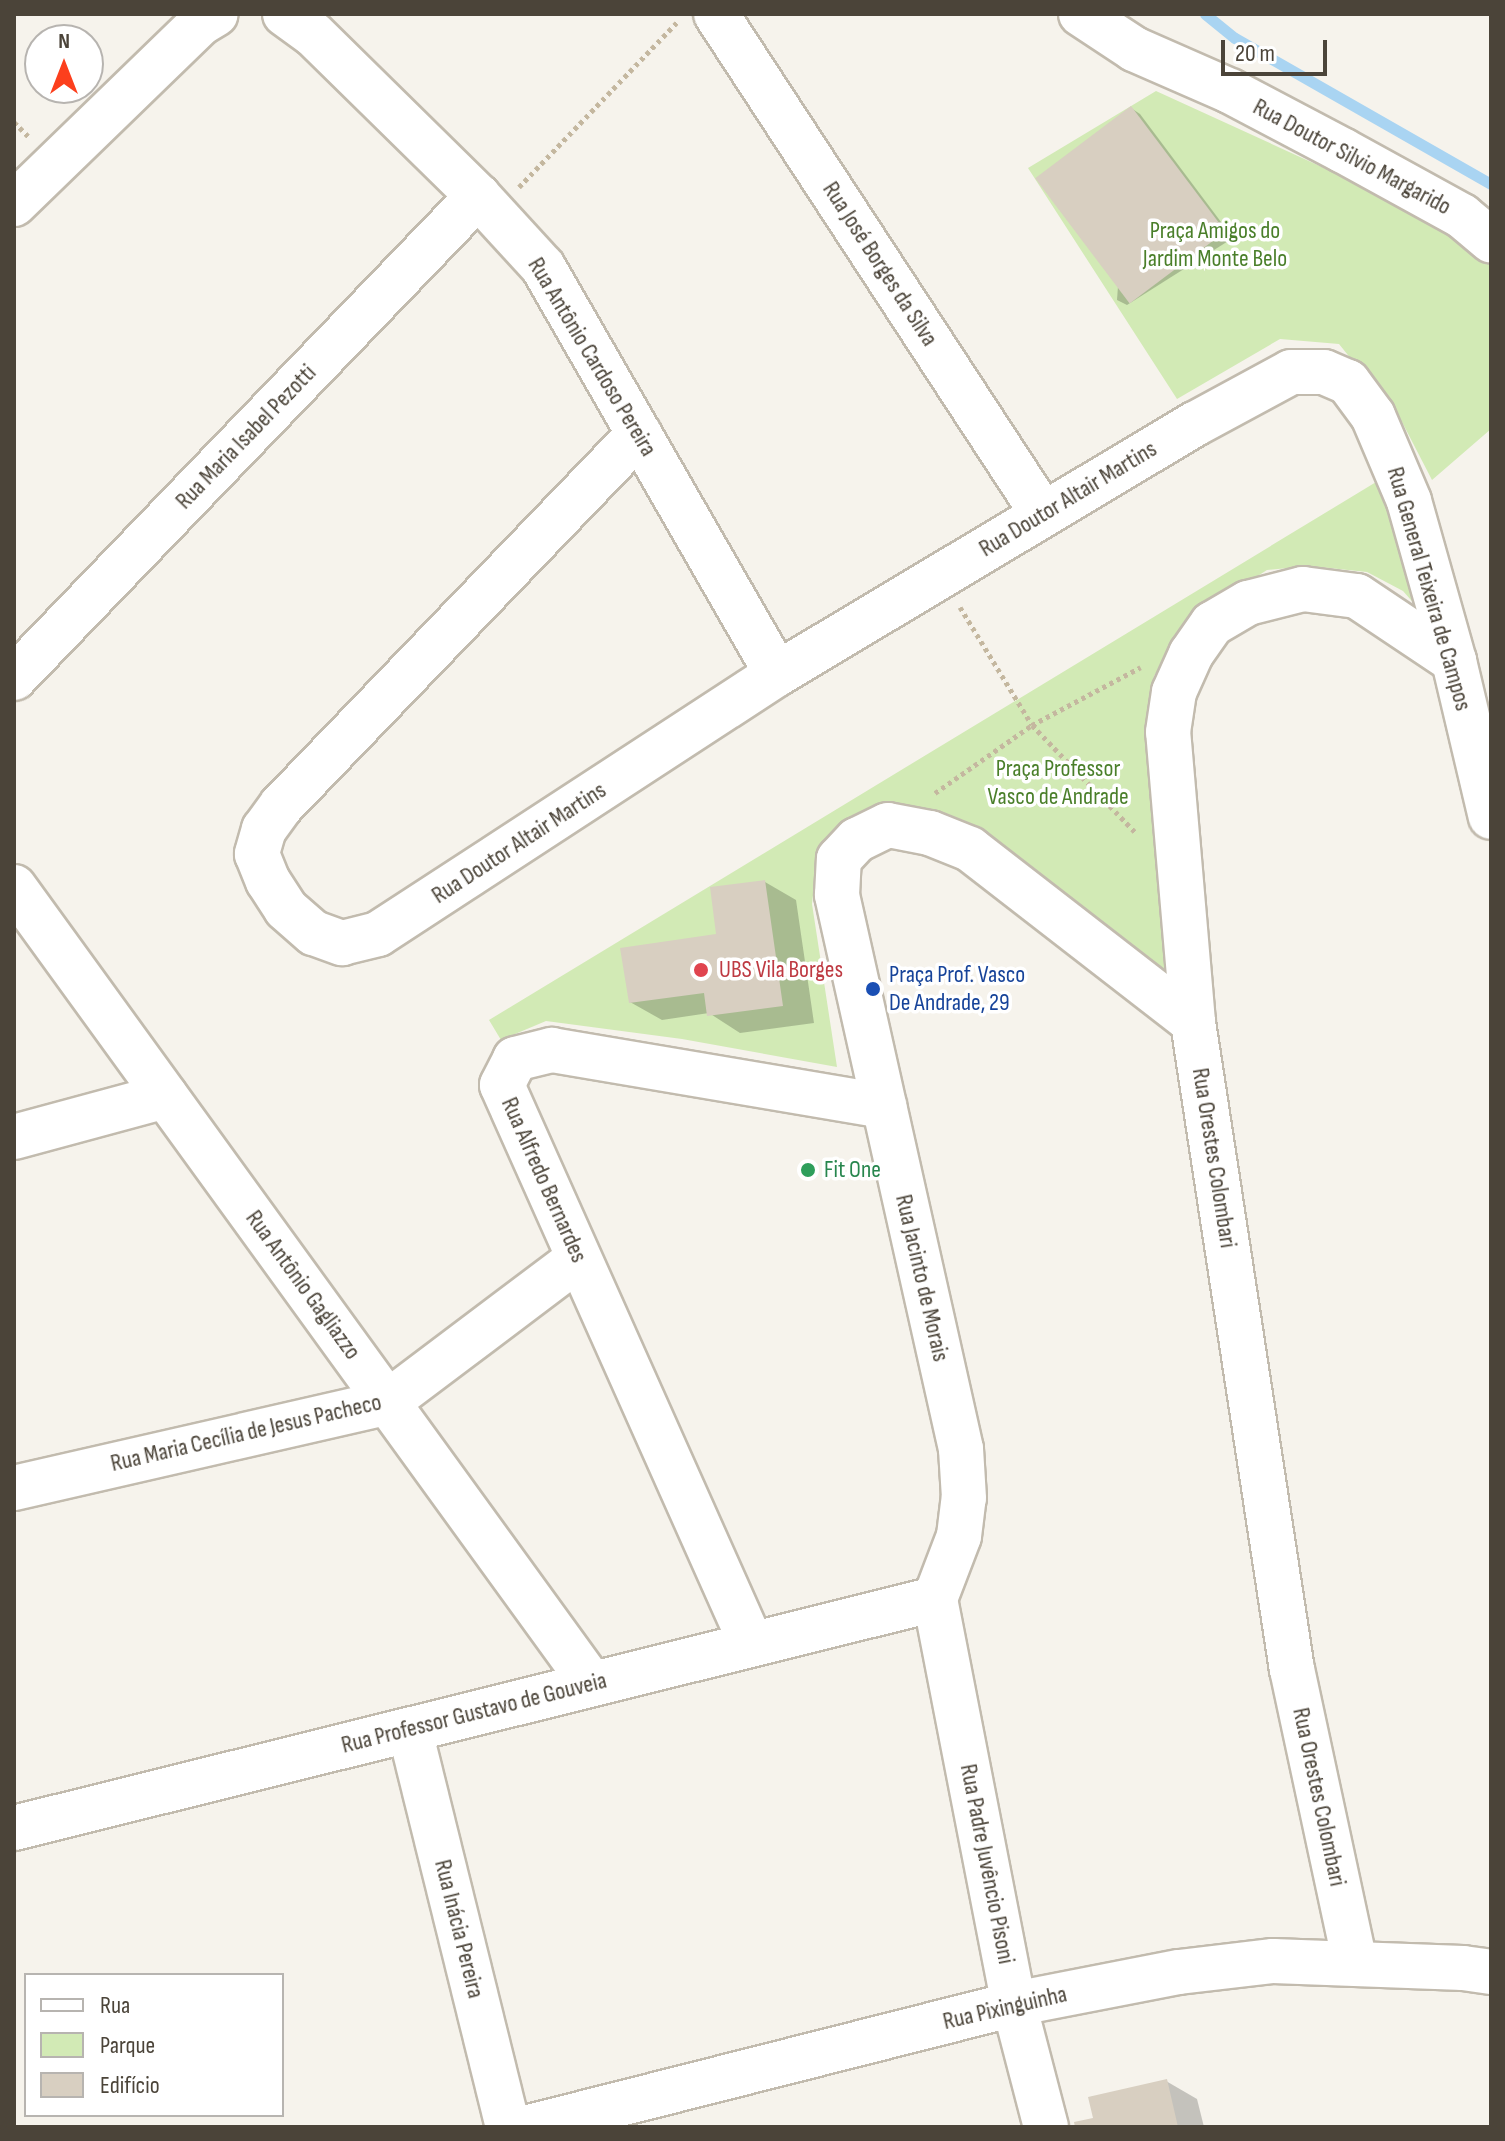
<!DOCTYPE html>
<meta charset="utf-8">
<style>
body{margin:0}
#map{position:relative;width:1505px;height:2141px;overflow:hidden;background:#f6f3ec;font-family:"Sofia Sans Condensed",sans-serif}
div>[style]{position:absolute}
.green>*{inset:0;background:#d2eab5}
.shadow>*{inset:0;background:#0003}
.stream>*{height:11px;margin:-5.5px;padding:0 5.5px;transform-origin:5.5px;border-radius:5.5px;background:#a9d4f2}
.building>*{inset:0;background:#d8cfc1;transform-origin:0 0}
.path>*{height:5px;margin-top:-2.5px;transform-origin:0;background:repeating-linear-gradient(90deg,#c4b79f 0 4px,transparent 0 8px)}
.roads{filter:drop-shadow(2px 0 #c2bbae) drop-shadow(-2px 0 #c2bbae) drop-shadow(0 2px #c2bbae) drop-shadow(0 -2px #c2bbae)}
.minor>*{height:44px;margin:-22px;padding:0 22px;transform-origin:22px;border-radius:22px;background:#fff}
.dots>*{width:22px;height:22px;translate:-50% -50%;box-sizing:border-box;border:4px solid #fff;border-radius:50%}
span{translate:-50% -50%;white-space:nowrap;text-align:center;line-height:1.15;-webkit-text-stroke:7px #fff;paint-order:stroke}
.street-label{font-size:24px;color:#4b4439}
.park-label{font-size:24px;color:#4a7f2a}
.health-label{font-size:24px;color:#be3a42}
.left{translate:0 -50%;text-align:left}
.transit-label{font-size:24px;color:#164399}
.leisure-label{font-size:24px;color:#27864d}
.frame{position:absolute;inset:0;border:16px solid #4b4439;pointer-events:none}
.legend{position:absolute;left:24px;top:1973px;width:260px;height:144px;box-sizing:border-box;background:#fff;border:2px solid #b7b4b0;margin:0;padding:10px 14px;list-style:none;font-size:24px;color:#4b4439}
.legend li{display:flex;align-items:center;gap:16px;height:40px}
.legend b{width:40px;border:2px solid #b7b4b0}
.north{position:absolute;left:24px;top:24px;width:80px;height:80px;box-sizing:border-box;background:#fff;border:2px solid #b7b4b0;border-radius:50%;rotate:0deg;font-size:22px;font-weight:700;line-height:32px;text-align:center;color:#4b4439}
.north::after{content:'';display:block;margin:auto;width:28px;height:36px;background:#fc3f1d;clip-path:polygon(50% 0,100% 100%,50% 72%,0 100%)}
.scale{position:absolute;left:1221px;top:40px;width:106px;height:36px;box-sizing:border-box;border:4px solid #4b4439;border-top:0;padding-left:10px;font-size:24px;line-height:28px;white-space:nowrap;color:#4b4439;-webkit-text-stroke:6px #fff;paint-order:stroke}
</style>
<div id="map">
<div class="green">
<div style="clip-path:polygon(1156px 91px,1429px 216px,1491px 266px,1491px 429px,1432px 480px,1402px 422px,1339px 344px,1280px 339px,1177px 399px,1028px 168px)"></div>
<div style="clip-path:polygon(1386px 476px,1433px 625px,1403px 591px,1367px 572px,1310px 566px,1267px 570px,1217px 602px,1187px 626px,1154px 676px,1147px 726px,1174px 988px,984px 844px,857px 816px,818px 850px,812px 904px,837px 1067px,682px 1039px,546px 1021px,501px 1040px,489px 1020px)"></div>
</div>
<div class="shadow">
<div style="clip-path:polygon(1131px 108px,1140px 114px,1233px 238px,1127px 305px,1117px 300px)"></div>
<div style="clip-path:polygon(765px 882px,796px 900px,814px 1023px,740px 1033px,709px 1013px,662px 1020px,630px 1002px,719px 936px)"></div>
<div style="clip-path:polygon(1166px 2081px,1197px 2099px,1204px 2127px,1077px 2127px)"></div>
</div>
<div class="stream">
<div style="left:1205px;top:14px;width:38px;rotate:39deg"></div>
<div style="left:1235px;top:38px;width:295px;rotate:29.7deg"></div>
</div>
<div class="building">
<div style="left:1131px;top:106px;width:157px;height:120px;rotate:53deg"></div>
<div style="clip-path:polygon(765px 880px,783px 1006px,707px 1016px,704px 993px,629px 1003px,620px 948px,716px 934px,710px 887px)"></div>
<div style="clip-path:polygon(1167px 2079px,1178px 2127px,1075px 2127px,1074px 2122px,1093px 2118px,1088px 2097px)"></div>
</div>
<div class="path">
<div style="left:14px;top:122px;width:20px;rotate:45deg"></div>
<div style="left:519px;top:187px;width:230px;rotate:-46.2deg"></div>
<div style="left:960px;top:607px;width:138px;rotate:58.6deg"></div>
<div style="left:1032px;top:725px;width:151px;rotate:46.1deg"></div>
<div style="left:935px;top:793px;width:118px;rotate:-35deg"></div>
<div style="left:1032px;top:725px;width:123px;rotate:-28deg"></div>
</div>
<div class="roads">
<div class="minor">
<div style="left:285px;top:14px;width:34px;rotate:36deg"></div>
<div style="left:313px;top:34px;width:231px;rotate:44.5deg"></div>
<div style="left:478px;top:196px;width:96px;rotate:47.5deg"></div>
<div style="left:543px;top:267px;width:469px;rotate:60.1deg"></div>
<div style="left:716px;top:14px;width:597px;rotate:56.82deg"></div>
<div style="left:1081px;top:14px;width:64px;rotate:33.4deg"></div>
<div style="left:1134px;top:49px;width:105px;rotate:23.6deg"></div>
<div style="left:1230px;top:91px;width:127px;rotate:27.8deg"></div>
<div style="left:1342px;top:150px;width:137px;rotate:28.8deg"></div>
<div style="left:1462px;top:216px;width:38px;rotate:40deg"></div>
<div style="left:14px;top:204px;width:260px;rotate:-44.1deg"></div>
<div style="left:201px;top:23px;width:17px;rotate:-31deg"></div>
<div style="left:639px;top:434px;width:516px;rotate:133.9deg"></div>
<div style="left:281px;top:806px;width:29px;rotate:126deg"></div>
<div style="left:264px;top:829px;width:26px;rotate:106deg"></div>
<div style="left:257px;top:854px;width:29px;rotate:68deg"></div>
<div style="left:268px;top:881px;width:33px;rotate:57deg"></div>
<div style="left:286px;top:909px;width:37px;rotate:41deg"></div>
<div style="left:314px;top:933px;width:30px;rotate:20deg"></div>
<div style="left:342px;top:943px;width:37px;rotate:-14deg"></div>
<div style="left:378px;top:934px;width:476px;rotate:-33.1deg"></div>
<div style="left:777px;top:674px;width:487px;rotate:-30.9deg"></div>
<div style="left:1195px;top:424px;width:109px;rotate:-28.4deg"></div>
<div style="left:1291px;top:372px;width:33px"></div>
<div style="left:1324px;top:372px;width:26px;rotate:23deg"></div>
<div style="left:1348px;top:382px;width:42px;rotate:53.7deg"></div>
<div style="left:1373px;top:416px;width:92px;rotate:67deg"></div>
<div style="left:1409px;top:501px;width:166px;rotate:74.3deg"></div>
<div style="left:1454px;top:661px;width:160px;rotate:76.7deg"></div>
<div style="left:14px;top:678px;width:669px;rotate:-46.09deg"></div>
<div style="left:14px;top:887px;width:983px;rotate:54.06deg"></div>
<div style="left:14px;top:1137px;width:157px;rotate:-15.1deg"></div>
<div style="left:14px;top:1488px;width:384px;rotate:-12.9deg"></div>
<div style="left:388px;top:1402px;width:238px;rotate:-37deg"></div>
<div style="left:935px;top:1599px;width:67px;rotate:-69.1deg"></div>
<div style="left:959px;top:1536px;width:38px;rotate:-83deg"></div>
<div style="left:964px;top:1498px;width:49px;rotate:-93.5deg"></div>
<div style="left:961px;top:1449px;width:568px;rotate:-102.62deg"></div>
<div style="left:837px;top:895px;width:36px;rotate:-87deg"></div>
<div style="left:839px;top:859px;width:26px;rotate:-47deg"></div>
<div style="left:857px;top:840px;width:34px;rotate:-26deg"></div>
<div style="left:888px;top:825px;width:43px;rotate:10.8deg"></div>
<div style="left:930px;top:833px;width:43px;rotate:21.8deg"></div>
<div style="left:970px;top:849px;width:282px;rotate:37.8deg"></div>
<div style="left:935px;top:1599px;width:413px;rotate:79deg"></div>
<div style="left:1014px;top:2004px;width:127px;rotate:75.4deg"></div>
<div style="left:751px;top:1643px;width:611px;rotate:-114.05deg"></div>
<div style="left:502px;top:1085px;width:29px;rotate:-63deg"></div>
<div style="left:515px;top:1059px;width:38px;rotate:-14deg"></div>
<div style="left:552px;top:1050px;width:337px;rotate:9.6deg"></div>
<div style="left:410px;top:1731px;width:408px;rotate:76.1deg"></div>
<div style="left:14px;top:1828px;width:949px;rotate:-13.96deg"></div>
<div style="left:1355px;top:1963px;width:300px;rotate:-102.1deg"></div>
<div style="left:1292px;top:1670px;width:656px;rotate:-98.69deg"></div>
<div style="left:1193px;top:1022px;width:291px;rotate:-94.9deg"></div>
<div style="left:1168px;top:732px;width:40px;rotate:-81.5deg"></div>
<div style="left:1174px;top:692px;width:42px;rotate:-65.9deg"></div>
<div style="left:1191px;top:654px;width:37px;rotate:-55deg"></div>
<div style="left:1212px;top:624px;width:42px;rotate:-30.3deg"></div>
<div style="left:1248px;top:603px;width:57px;rotate:-14.3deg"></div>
<div style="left:1303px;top:589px;width:54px;rotate:7.4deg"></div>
<div style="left:1357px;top:596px;width:117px;rotate:33.8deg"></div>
<div style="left:529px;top:2127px;width:500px;rotate:-14.23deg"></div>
<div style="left:1014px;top:2004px;width:168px;rotate:-11deg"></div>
<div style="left:1179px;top:1972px;width:95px;rotate:-6.7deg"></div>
<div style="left:1273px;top:1961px;width:190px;rotate:2.1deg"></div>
<div style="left:1463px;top:1968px;width:28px;rotate:8deg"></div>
</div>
</div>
<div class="dots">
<div style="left:701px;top:970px;background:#e0444e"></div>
<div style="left:873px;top:989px;background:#1a4fb4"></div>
<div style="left:808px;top:1170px;background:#2e9e5b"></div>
</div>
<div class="street-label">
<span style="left:1352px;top:157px;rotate:28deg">Rua Doutor Silvio Margarido</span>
<span style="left:880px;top:264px;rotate:57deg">Rua José Borges da Silva</span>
<span style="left:592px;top:357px;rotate:59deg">Rua Antônio Cardoso Pereira</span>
<span style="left:246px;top:437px;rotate:-46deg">Rua Maria Isabel Pezotti</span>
<span style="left:1068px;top:499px;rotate:-31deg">Rua Doutor Altair Martins</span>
<span style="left:1429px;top:589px;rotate:74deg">Rua General Teixeira de Campos</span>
<span style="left:519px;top:843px;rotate:-33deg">Rua Doutor Altair Martins</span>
<span style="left:1214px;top:1158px;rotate:81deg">Rua Orestes Colombari</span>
<span style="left:544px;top:1180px;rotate:66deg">Rua Alfredo Bernardes</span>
<span style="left:922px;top:1278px;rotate:77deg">Rua Jacinto de Morais</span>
<span style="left:303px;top:1285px;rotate:54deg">Rua Antônio Gagliazzo</span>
<span style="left:246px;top:1433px;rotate:-13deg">Rua Maria Cecília de Jesus Pacheco</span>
<span style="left:474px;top:1713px;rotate:-14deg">Rua Professor Gustavo de Gouveia</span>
<span style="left:1319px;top:1797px;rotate:78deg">Rua Orestes Colombari</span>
<span style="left:987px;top:1864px;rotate:79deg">Rua Padre Juvêncio Pisoni</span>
<span style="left:459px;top:1929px;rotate:76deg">Rua Inácia Pereira</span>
<span style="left:1005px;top:2008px;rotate:-13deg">Rua Pixinguinha</span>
</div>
<div class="park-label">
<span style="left:1215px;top:245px">Praça Amigos do<br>Jardim Monte Belo</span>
<span style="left:1058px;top:783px">Praça Professor<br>Vasco de Andrade</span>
</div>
<div class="health-label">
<span class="left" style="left:719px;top:970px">UBS Vila Borges</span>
</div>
<div class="transit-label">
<span class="left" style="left:889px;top:989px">Praça Prof. Vasco<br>De Andrade, 29</span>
</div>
<div class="leisure-label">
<span class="left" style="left:824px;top:1170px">Fit One</span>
</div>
<div class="frame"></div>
<ul class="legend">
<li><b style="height:10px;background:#fff"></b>Rua</li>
<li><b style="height:22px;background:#d2eab5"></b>Parque</li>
<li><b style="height:22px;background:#d8cfc1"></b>Edifício</li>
</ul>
<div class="north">N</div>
<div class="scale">20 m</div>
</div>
